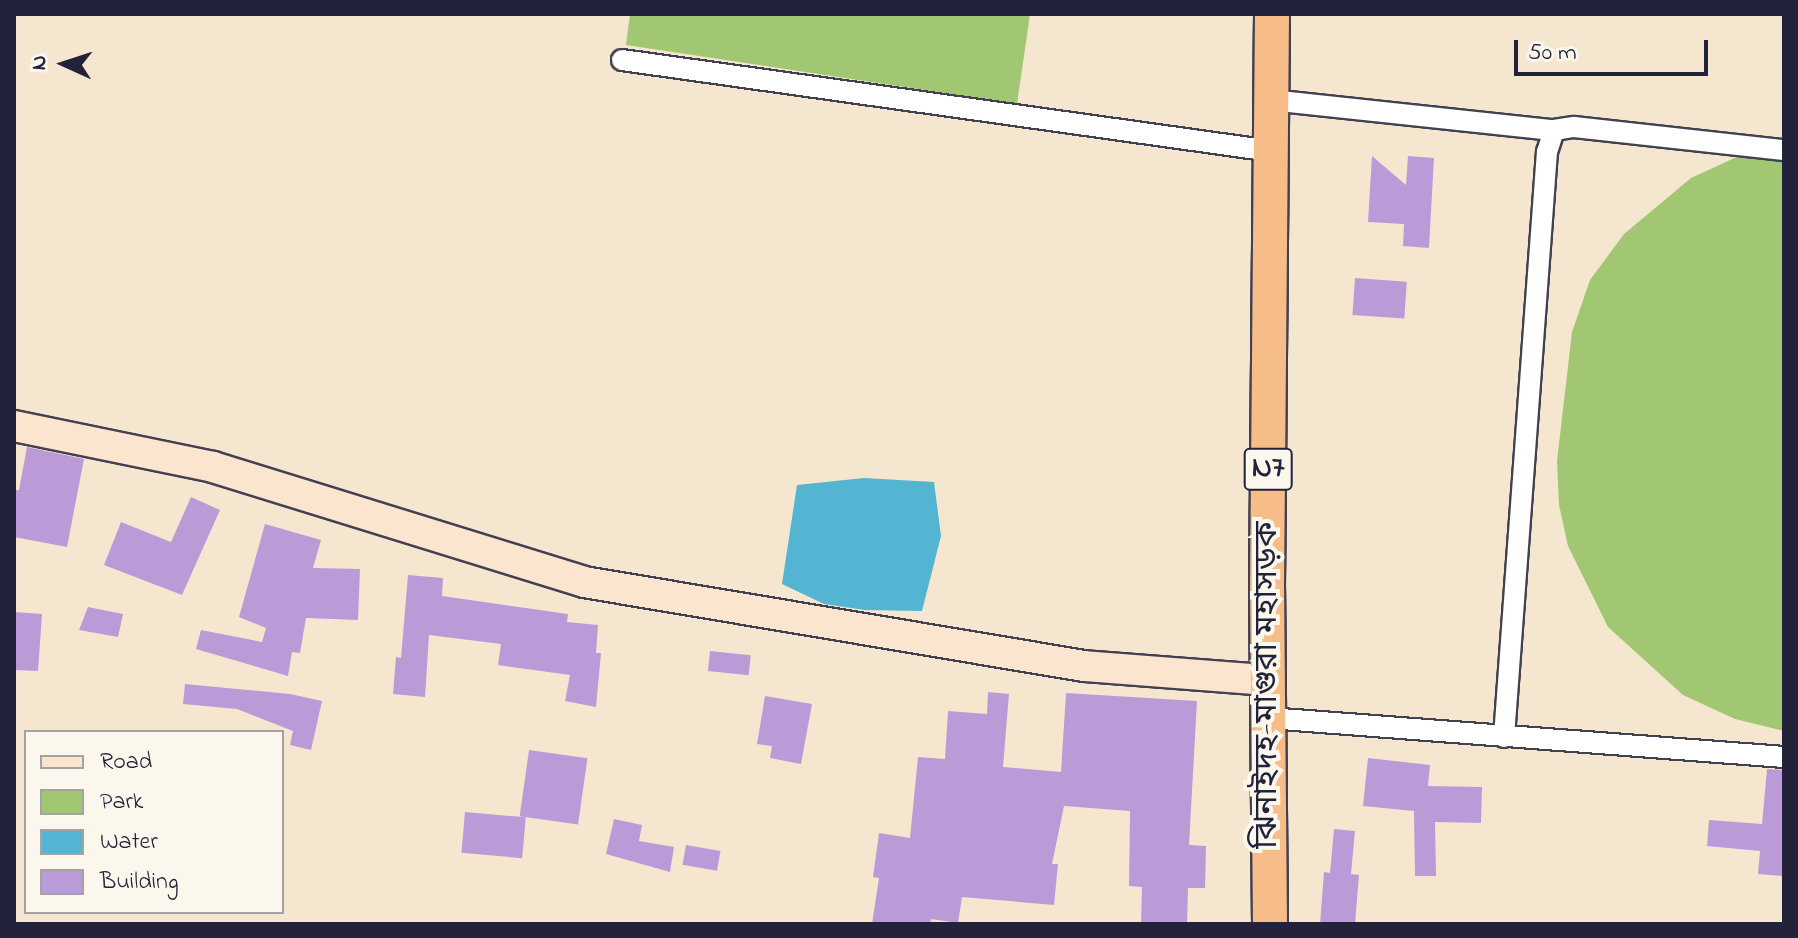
<!DOCTYPE html>
<meta charset="utf-8">
<style>
body{margin:0}
#map{position:relative;width:1798px;height:938px;overflow:hidden;background:#f5e7cf;font-family:"Indie Flower","Noto Sans Bengali",sans-serif}
div>[style]{position:absolute}
.green>*{inset:0;background:#a1c772}
.water>*{inset:0;background:#53b5d1}
.building>*{inset:0;background:#bb9bd7;transform-origin:0 0}
.roads{filter:drop-shadow(2px 0 #424051) drop-shadow(-2px 0 #424051) drop-shadow(0 2px #424051) drop-shadow(0 -2px #424051)}
.minor>*{height:20px;margin:-10px;padding:0 10px;transform-origin:10px;border-radius:10px;background:#fff}
.secondary>*{height:30px;margin:-15px;padding:0 15px;transform-origin:15px;border-radius:15px;background:#fce5cf}
.trunk>*{height:34px;margin:-17px;padding:0 17px;transform-origin:17px;border-radius:17px;background:#f7bd88}
span{translate:-50% -50%;white-space:nowrap;text-align:center;line-height:1.15;-webkit-text-stroke:8px #fbf7ec;paint-order:stroke}
.shield-label span{padding:2px 6px;background:#fbf7ec;border:2px solid;border-radius:6px;-webkit-text-stroke-width:0}
.shield-label{font-size:30px;color:#22223b;font-weight:700}
.street-label{font-size:32px;color:#22223b}
.frame{position:absolute;inset:0;border:16px solid #22223b;pointer-events:none}
.legend{position:absolute;left:24px;top:730px;width:260px;height:184px;box-sizing:border-box;background:#fbf7ec;border:2px solid #a4a2a5;margin:0;padding:10px 14px;list-style:none;font-size:24px;color:#22223b}
.legend li{display:flex;align-items:center;gap:16px;height:40px}
.legend b{width:40px;border:2px solid #a4a2a5}
.north{position:absolute;left:24px;top:24px;width:80px;height:80px;-webkit-text-stroke:6px #fbf7ec;paint-order:stroke;rotate:273deg;font-size:22px;font-weight:700;line-height:32px;text-align:center;color:#22223b}
.north::after{content:'';display:block;margin:auto;width:28px;height:36px;background:#22223b;clip-path:polygon(50% 0,100% 100%,50% 72%,0 100%)}
.scale{position:absolute;left:1514px;top:40px;width:194px;height:36px;box-sizing:border-box;border:4px solid #22223b;border-top:0;padding-left:10px;font-size:24px;line-height:28px;white-space:nowrap;color:#22223b;-webkit-text-stroke:6px #fbf7ec;paint-order:stroke}
</style>
<div id="map">
<div class="green">
<div style="clip-path:polygon(630px 14px,1030px 14px,1017px 104px,626px 45px)"></div>
<div style="clip-path:polygon(1778px 138px,1784px 138px,1784px 731px,1735px 719px,1683px 695px,1608px 627px,1568px 546px,1559px 505px,1557px 461px,1572px 332px,1590px 280px,1624px 234px,1691px 178px)"></div>
</div>
<div class="water">
<div style="clip-path:polygon(864px 478px,934px 482px,941px 536px,922px 611px,865px 610px,824px 604px,782px 584px,797px 485px)"></div>
</div>
<div class="building">
<div style="clip-path:polygon(1372px 156px,1406px 185px,1408px 156px,1434px 158px,1429px 248px,1403px 246px,1404px 224px,1368px 222px)"></div>
<div style="left:1355px;top:278px;width:52px;height:37px;rotate:4deg"></div>
<div style="clip-path:polygon(27px 447px,84px 459px,67px 547px,14px 537px,14px 490px,19px 490px)"></div>
<div style="clip-path:polygon(191px 497px,220px 510px,182px 595px,104px 565px,121px 522px,171px 542px)"></div>
<div style="clip-path:polygon(265px 524px,321px 540px,313px 568px,360px 569px,358px 620px,306px 618px,300px 653px,292px 652px,288px 676px,196px 649px,201px 630px,262px 642px,266px 628px,239px 617px)"></div>
<div style="clip-path:polygon(408px 575px,443px 578px,442px 596px,568px 614px,567px 622px,598px 625px,596px 653px,601px 653px,596px 707px,565px 701px,570px 675px,498px 665px,501px 644px,429px 635px,425px 697px,393px 694px,396px 657px,401px 658px)"></div>
<div style="clip-path:polygon(88px 607px,123px 614px,118px 637px,79px 630px)"></div>
<div style="clip-path:polygon(14px 612px,42px 614px,38px 671px,14px 670px)"></div>
<div style="left:710px;top:651px;width:41px;height:20px;rotate:6deg"></div>
<div style="clip-path:polygon(185px 684px,290px 694px,322px 701px,311px 750px,290px 745px,293px 731px,237px 709px,183px 704px)"></div>
<div style="clip-path:polygon(988px 692px,1009px 694px,1003px 767px,1061px 772px,1066px 693px,1197px 701px,1189px 845px,1206px 846px,1205px 888px,1188px 888px,1187px 924px,1141px 924px,1142px 887px,1129px 886px,1130px 811px,1064px 806px,1052px 864px,1058px 864px,1054px 905px,962px 897px,958px 923px,931px 919px,930px 924px,872px 924px,879px 878px,873px 877px,879px 833px,910px 838px,918px 757px,945px 759px,948px 711px,987px 714px)"></div>
<div style="clip-path:polygon(765px 696px,812px 704px,801px 764px,770px 758px,772px 746px,757px 744px)"></div>
<div style="left:529px;top:750px;width:59px;height:67px;rotate:8deg"></div>
<div style="clip-path:polygon(1368px 758px,1430px 765px,1428px 786px,1482px 787px,1481px 823px,1435px 822px,1436px 876px,1415px 876px,1414px 811px,1363px 806px)"></div>
<div style="clip-path:polygon(1767px 769px,1784px 770px,1784px 876px,1758px 874px,1760px 851px,1707px 846px,1709px 820px,1762px 824px)"></div>
<div style="left:465px;top:812px;width:61px;height:41px;rotate:5deg"></div>
<div style="clip-path:polygon(614px 819px,642px 825px,639px 841px,674px 847px,670px 872px,606px 854px)"></div>
<div style="clip-path:polygon(1334px 829px,1355px 831px,1351px 874px,1359px 875px,1355px 924px,1320px 924px,1324px 872px,1330px 873px)"></div>
<div style="left:686px;top:845px;width:35px;height:20px;rotate:10deg"></div>
</div>
<div class="roads">
<div class="minor">
<div style="left:622px;top:60px;width:655px;rotate:7.98deg"></div>
<div style="left:1271px;top:100px;width:285px;rotate:6.1deg"></div>
<div style="left:1268px;top:718px;width:517px;rotate:4.32deg"></div>
<div style="left:1504px;top:737px;width:587px;rotate:-85.8deg"></div>
<div style="left:1547px;top:152px;width:23px;rotate:-72deg"></div>
<div style="left:1554px;top:130px;width:20px;rotate:-9deg"></div>
<div style="left:1574px;top:127px;width:211px;rotate:6.3deg"></div>
</div>
<div class="secondary">
<div style="left:14px;top:426px;width:203px;rotate:11.6deg"></div>
<div style="left:213px;top:467px;width:388px;rotate:17.2deg"></div>
<div style="left:584px;top:582px;width:507px;rotate:9.54deg"></div>
<div style="left:1084px;top:666px;width:185px;rotate:4.4deg"></div>
</div>
<div class="trunk">
<div style="left:1270px;top:924px;width:337px;rotate:-90.5deg"></div>
<div style="left:1267px;top:587px;width:573px;rotate:-89.5deg"></div>
</div>
</div>
<div class="shield-label">
<span style="left:1268px;top:469px">N7</span>
</div>
<div class="street-label">
<span style="left:1269px;top:685px;rotate:-90deg">ঝিনাইদহ-মাগুরা মহাসড়ক</span>
</div>
<div class="frame"></div>
<ul class="legend">
<li><b style="height:10px;background:#fce5cf"></b>Road</li>
<li><b style="height:22px;background:#a1c772"></b>Park</li>
<li><b style="height:22px;background:#53b5d1"></b>Water</li>
<li><b style="height:22px;background:#bb9bd7"></b>Building</li>
</ul>
<div class="north">N</div>
<div class="scale">50 m</div>
</div>
